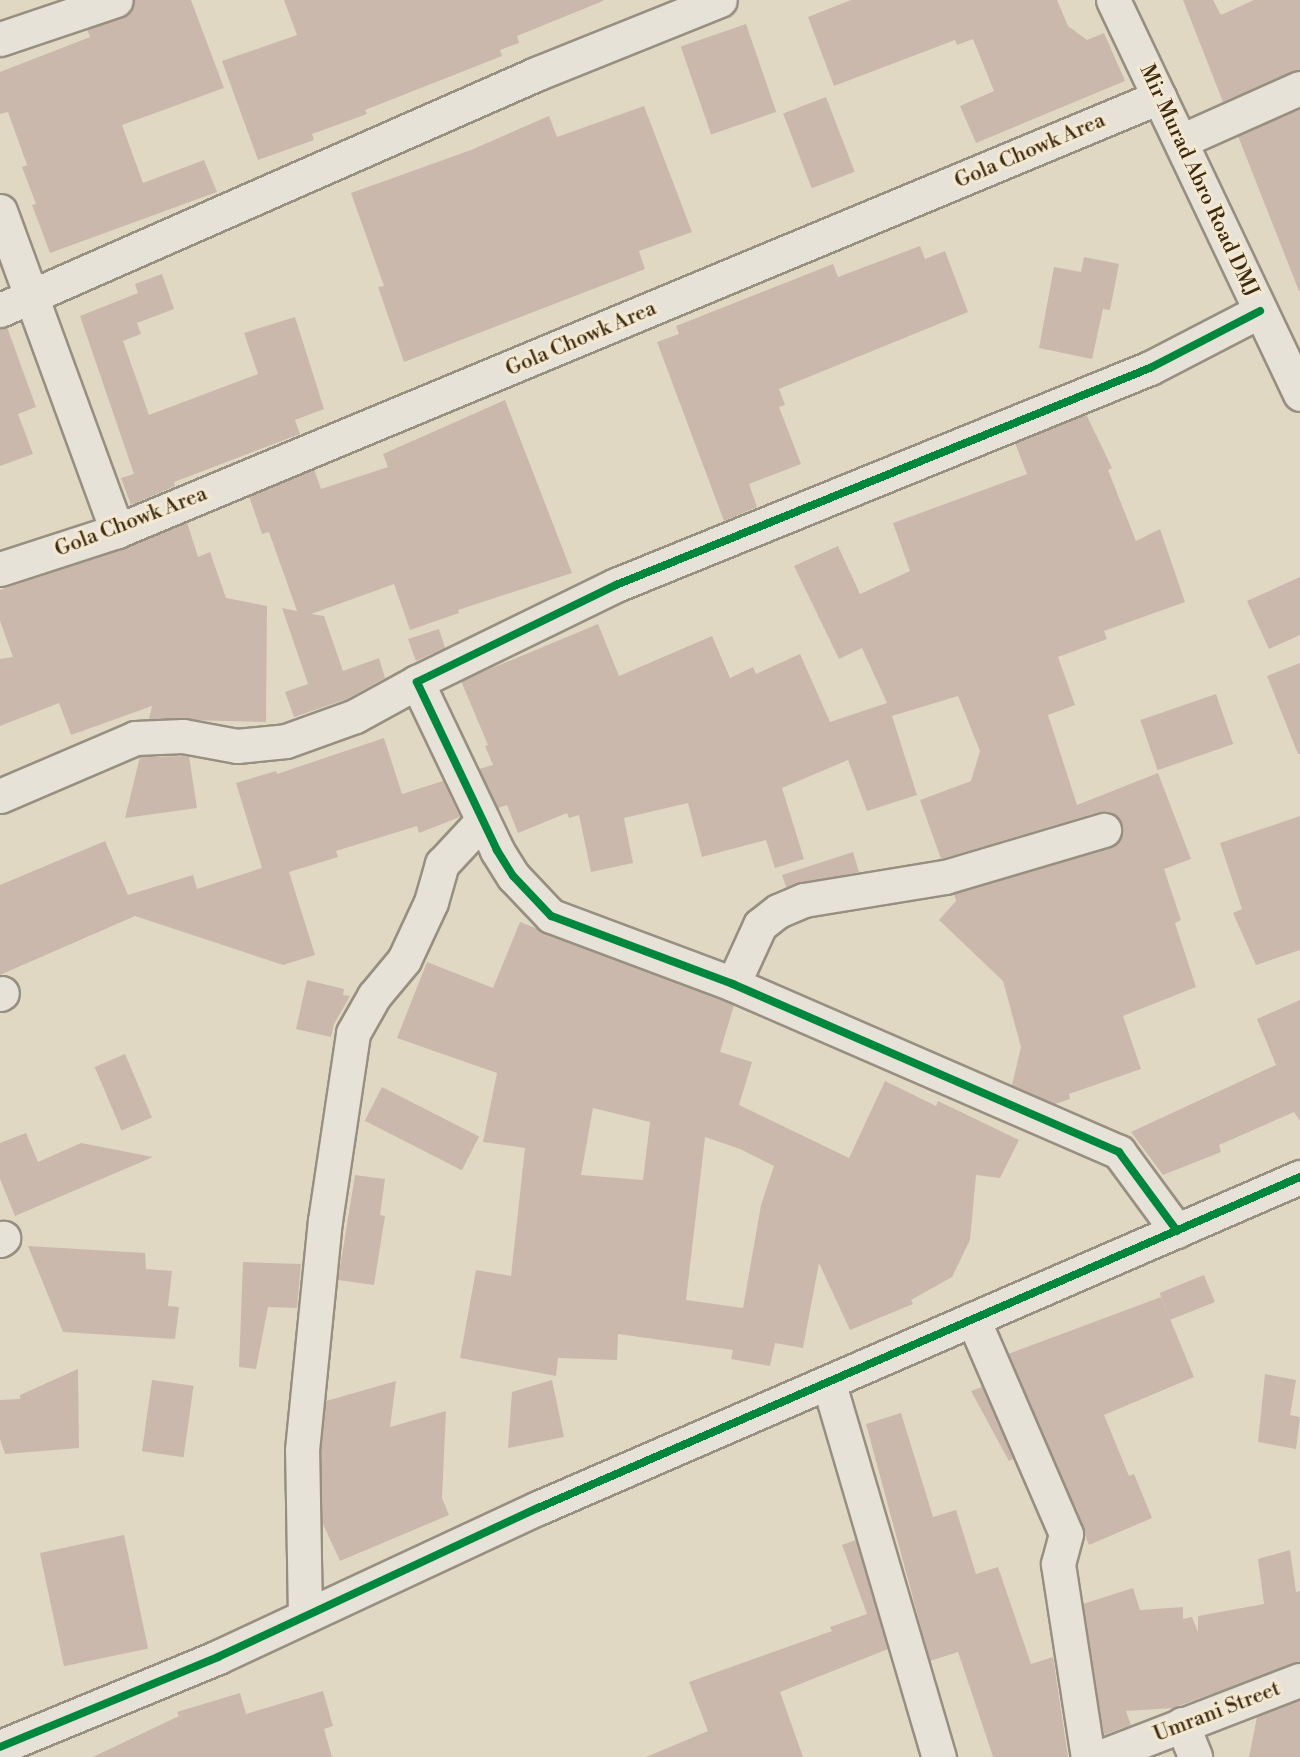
<!DOCTYPE html>
<style>
body{margin:0}
#map{position:relative;width:1300px;height:1757px;overflow:hidden;background:#e1d8c4;font-family:"Libre Bodoni",serif}
div>[style]{position:absolute}
.building>*{inset:0;background:#cab8ad;transform-origin:0 0}
.roads{filter:drop-shadow(2px 0 #978f80) drop-shadow(-2px 0 #978f80) drop-shadow(0 2px #978f80) drop-shadow(0 -2px #978f80)}
.minor>*{height:33px;margin:-16.5px;padding:0 16.5px;transform-origin:16.5px;border-radius:16.5px;background:#e7e2d8}
.cycleway>*{height:8px;margin:-4px;padding:0 4px;transform-origin:4px;border-radius:4px;background:#00873e}
span{translate:-50% -50%;white-space:nowrap;text-align:center;line-height:1.15;-webkit-text-stroke:6px #f3e8d1;paint-order:stroke}
.street-label{font-size:21px;color:#3e2a0f}
</style>
<div id="map">
<div class="building">
<div style="clip-path:polygon(134px 0,191px 0,224px 88px,122px 125px,143px 183px,204px 160px,217px 192px,50px 253px,32px 205px,36px 204px,22px 167px,27px 165px,8px 112px,0 114px,0 72px,90px 37px,87px 29px,123px 18px,130px 12px)"></div>
<div style="clip-path:polygon(284px 0,603px 0,603px 1px,517px 36px,519px 43px,500px 50px,502px 56px,365px 110px,367px 114px,312px 134px,314px 140px,258px 160px,222px 61px,297px 35px)"></div>
<div style="clip-path:polygon(851px 0,1057px 0,1068px 26px,1087px 40px,1104px 33px,1125px 81px,976px 143px,960px 106px,994px 91px,973px 39px,957px 45px,955px 40px,834px 86px,808px 17px)"></div>
<div style="clip-path:polygon(1183px 0,1213px 0,1221px 15px,1254px 0,1300px 0,1300px 70px,1223px 102px)"></div>
<div style="left:746px;top:24px;width:93px;height:69px;rotate:71deg"></div>
<div style="left:826px;top:97px;width:80px;height:46px;rotate:69deg"></div>
<div style="clip-path:polygon(644px 106px,692px 232px,639px 251px,645px 269px,404px 362px,378px 287px,384px 286px,351px 193px,471px 150px,549px 116px,557px 137px)"></div>
<div style="clip-path:polygon(1300px 109px,1300px 291px,1299px 291px,1238px 136px)"></div>
<div style="clip-path:polygon(920px 246px,925px 259px,945px 251px,968px 312px,779px 389px,785px 405px,779px 407px,801px 464px,749px 484px,757px 507px,724px 521px,657px 342px,679px 334px,676px 326px,833px 264px,838px 277px)"></div>
<div style="clip-path:polygon(1084px 257px,1119px 264px,1110px 310px,1103px 309px,1092px 359px,1039px 348px,1054px 267px,1081px 272px)"></div>
<div style="clip-path:polygon(162px 274px,174px 309px,137px 323px,141px 334px,123px 341px,149px 415px,258px 374px,244px 333px,295px 317px,324px 409px,295px 420px,300px 434px,174px 482px,175px 486px,131px 505px,121px 478px,134px 474px,80px 316px,138px 293px,135px 284px)"></div>
<div style="clip-path:polygon(7px 327px,36px 407px,18px 414px,33px 454px,0 466px,0 328px)"></div>
<div style="clip-path:polygon(505px 400px,572px 573px,458px 610px,459px 613px,410px 630px,394px 584px,311px 614px,324px 616px,343px 671px,379px 658px,385px 678px,347px 699px,294px 717px,285px 692px,308px 684px,282px 608px,297px 611px,269px 532px,262px 534px,249px 496px,314px 469px,321px 489px,388px 467px,383px 454px)"></div>
<div style="clip-path:polygon(1086px 414px,1112px 468px,1108px 470px,1136px 541px,1160px 529px,1185px 602px,1104px 631px,1107px 639px,1058px 657px,1075px 705px,1048px 715px,1077px 805px,1158px 773px,1191px 859px,1164px 869px,1181px 920px,1175px 923px,1196px 987px,1123px 1016px,1141px 1069px,1069px 1094px,1070px 1099px,1055px 1104px,1012px 1085px,1021px 1047px,1003px 981px,939px 920px,956px 901px,954px 894px,1109px 848px,1118px 842px,1122px 825px,1116px 816px,1099px 812px,941px 859px,920px 800px,971px 781px,980px 751px,958px 696px,892px 716px,917px 795px,867px 811px,848px 760px,782px 788px,804px 859px,775px 868px,766px 840px,702px 857px,688px 803px,624px 818px,633px 863px,591px 872px,579px 815px,569px 818px,567px 813px,518px 833px,507px 805px,498px 808px,479px 769px,493px 765px,485px 746px,488px 745px,461px 681px,598px 624px,619px 676px,712px 636px,730px 678px,753px 667px,756px 674px,800px 654px,830px 722px,887px 703px,862px 648px,839px 659px,794px 566px,838px 546px,860px 594px,910px 571px,893px 523px,1027px 474px,1015px 443px)"></div>
<div style="clip-path:polygon(187px 522px,198px 557px,210px 552px,226px 598px,267px 606px,266px 722px,149px 719px,152px 706px,71px 735px,59px 703px,0 726px,0 659px,13px 657px,0 621px,0 590px,123px 549px)"></div>
<div style="clip-path:polygon(1300px 577px,1300px 635px,1269px 649px,1247px 601px)"></div>
<div style="clip-path:polygon(439px 629px,445px 648px,416px 661px,408px 639px)"></div>
<div style="clip-path:polygon(1300px 663px,1300px 754px,1298px 754px,1267px 676px)"></div>
<div style="left:1216px;top:694px;width:53px;height:80px;rotate:71deg"></div>
<div style="clip-path:polygon(384px 738px,402px 794px,443px 781px,460px 817px,419px 833px,417px 826px,336px 851px,338px 857px,289px 872px,315px 955px,283px 965px,135px 916px,0 975px,0 885px,105px 841px,128px 895px,193px 875px,197px 889px,262px 868px,236px 783px,276px 771px,277px 774px)"></div>
<div style="clip-path:polygon(189px 756px,197px 808px,125px 818px,140px 757px)"></div>
<div style="clip-path:polygon(1300px 816px,1300px 950px,1256px 965px,1233px 913px,1242px 909px,1220px 843px)"></div>
<div style="clip-path:polygon(853px 852px,859px 872px,786px 887px,782px 875px)"></div>
<div style="clip-path:polygon(evenodd,520px 922px,734px 1005px,720px 1052px,752px 1062px,739px 1105px,849px 1158px,885px 1081px,936px 1106px,938px 1101px,1019px 1140px,1000px 1178px,976px 1175px,970px 1240px,952px 1277px,911px 1300px,913px 1304px,850px 1330px,819px 1263px,803px 1348px,775px 1343px,770px 1366px,731px 1359px,733px 1350px,618px 1334px,617px 1360px,558px 1358px,556px 1376px,460px 1358px,476px 1270px,511px 1276px,525px 1148px,483px 1142px,497px 1073px,397px 1038px,427px 962px,493px 988px,520px 922px,593px 1108px,650px 1122px,643px 1180px,581px 1175px,593px 1108px,520px 922px,705px 1137px,740px 1149px,774px 1166px,761px 1205px,743px 1308px,686px 1300px,705px 1137px)"></div>
<div style="clip-path:polygon(307px 980px,344px 989px,343px 995px,350px 996px,334px 1024px,331px 1037px,296px 1029px)"></div>
<div style="clip-path:polygon(1300px 1000px,1300px 1121px,1294px 1112px,1219px 1145px,1221px 1152px,1163px 1175px,1131px 1132px,1276px 1065px,1257px 1019px)"></div>
<div style="left:125px;top:1054px;width:69px;height:33px;rotate:67deg"></div>
<div style="left:382px;top:1087px;width:109px;height:38px;rotate:27deg"></div>
<div style="clip-path:polygon(26px 1133px,38px 1162px,81px 1143px,153px 1157px,15px 1216px,0 1179px,0 1143px)"></div>
<div style="clip-path:polygon(355px 1175px,385px 1179px,380px 1215px,385px 1216px,374px 1285px,338px 1280px)"></div>
<div style="clip-path:polygon(28px 1246px,145px 1253px,146px 1269px,172px 1271px,168px 1306px,179px 1307px,175px 1339px,63px 1332px)"></div>
<div style="clip-path:polygon(243px 1262px,301px 1264px,297px 1308px,268px 1307px,256px 1369px,239px 1367px)"></div>
<div style="left:1204px;top:1275px;width:29px;height:48px;rotate:68deg"></div>
<div style="clip-path:polygon(1161px 1297px,1194px 1377px,1104px 1415px,1129px 1476px,1134px 1474px,1152px 1518px,1089px 1545px,1008px 1354px)"></div>
<div style="clip-path:polygon(78px 1369px,79px 1448px,5px 1454px,0 1439px,0 1400px,20px 1399px,20px 1395px)"></div>
<div style="clip-path:polygon(1265px 1374px,1296px 1380px,1290px 1415px,1300px 1417px,1296px 1449px,1258px 1442px)"></div>
<div style="left:152px;top:1380px;width:42px;height:72px;rotate:8deg"></div>
<div style="clip-path:polygon(552px 1380px,564px 1437px,508px 1448px,512px 1392px)"></div>
<div style="clip-path:polygon(396px 1381px,390px 1427px,446px 1411px,442px 1498px,449px 1515px,340px 1561px,322px 1522px,321px 1451px,326px 1401px)"></div>
<div style="clip-path:polygon(982px 1387px,1013px 1459px,1009px 1461px,971px 1391px)"></div>
<div style="clip-path:polygon(901px 1413px,933px 1517px,956px 1510px,976px 1574px,998px 1567px,1031px 1664px,1053px 1657px,1068px 1757px,993px 1757px,958px 1652px,930px 1661px,866px 1424px)"></div>
<div style="left:124px;top:1535px;width:116px;height:86px;rotate:78deg"></div>
<div style="clip-path:polygon(856px 1540px,888px 1649px,780px 1692px,803px 1757px,646px 1757px,708px 1731px,689px 1682px,832px 1631px,830px 1627px,867px 1614px,842px 1545px)"></div>
<div style="clip-path:polygon(1290px 1550px,1296px 1592px,1300px 1591px,1300px 1662px,1173px 1708px,1126px 1711px,1131px 1725px,1104px 1735px,1083px 1604px,1133px 1588px,1140px 1610px,1183px 1607px,1183px 1619px,1192px 1617px,1198px 1632px,1198px 1616px,1264px 1604px,1258px 1559px)"></div>
<div style="clip-path:polygon(323px 1691px,333px 1726px,324px 1729px,332px 1757px,93px 1757px,179px 1716px,177px 1712px,240px 1693px,246px 1714px)"></div>
<div style="clip-path:polygon(1300px 1700px,1300px 1757px,1249px 1757px,1257px 1717px)"></div>
</div>
<div class="roads">
<div class="minor">
<div style="left:1113px;top:0;width:436px;rotate:64.6deg"></div>
<div style="left:0;top:39px;width:122px;rotate:-18.6deg"></div>
<div style="left:1183px;top:140px;width:128px;rotate:-24deg"></div>
<div style="left:0;top:211px;width:341px;rotate:69.9deg"></div>
<div style="left:0;top:310px;width:586px;rotate:-23.76deg"></div>
<div style="left:536px;top:74px;width:198px;rotate:-21.9deg"></div>
<div style="left:0;top:569px;width:123px;rotate:-18deg"></div>
<div style="left:117px;top:531px;width:1129px;rotate:-22.61deg"></div>
<div style="left:0;top:796px;width:147px;rotate:-23.2deg"></div>
<div style="left:135px;top:738px;width:48px;rotate:-2.4deg"></div>
<div style="left:183px;top:736px;width:55px;rotate:10.5deg"></div>
<div style="left:237px;top:746px;width:49px;rotate:-5.8deg"></div>
<div style="left:286px;top:741px;width:73px;rotate:-19.9deg"></div>
<div style="left:355px;top:716px;width:71px;rotate:-28.7deg"></div>
<div style="left:733px;top:984px;width:65px;rotate:-65.4deg"></div>
<div style="left:760px;top:925px;width:23px;rotate:-38deg"></div>
<div style="left:778px;top:911px;width:28px;rotate:-23deg"></div>
<div style="left:804px;top:900px;width:143px;rotate:-9.3deg"></div>
<div style="left:945px;top:877px;width:166px;rotate:-16.5deg"></div>
<div style="left:0;top:994px;width:2px;rotate:-27deg"></div>
<div style="left:1177px;top:1231px;width:98px;rotate:-126.3deg"></div>
<div style="left:1119px;top:1152px;width:421px;rotate:-156.5deg"></div>
<div style="left:733px;top:984px;width:194px;rotate:-159.5deg"></div>
<div style="left:551px;top:916px;width:55px;rotate:-133.5deg"></div>
<div style="left:513px;top:876px;width:31px;rotate:-122deg"></div>
<div style="left:497px;top:850px;width:186px;rotate:-115.5deg"></div>
<div style="left:417px;top:682px;width:221px;rotate:-26deg"></div>
<div style="left:616px;top:585px;width:576px;rotate:-22.12deg"></div>
<div style="left:1150px;top:368px;width:124px;rotate:-27.4deg"></div>
<div style="left:0;top:1240px;width:4px;rotate:-34deg"></div>
<div style="left:973px;top:1319px;width:234px;rotate:66.6deg"></div>
<div style="left:1066px;top:1534px;width:31px;rotate:105deg"></div>
<div style="left:1058px;top:1564px;width:195px;rotate:81.2deg"></div>
<div style="left:829px;top:1384px;width:389px;rotate:73.6deg"></div>
<div style="left:305px;top:1616px;width:166px;rotate:-91deg"></div>
<div style="left:302px;top:1450px;width:230px;rotate:-84.3deg"></div>
<div style="left:325px;top:1221px;width:190px;rotate:-81.5deg"></div>
<div style="left:353px;top:1033px;width:43px;rotate:-60.4deg"></div>
<div style="left:374px;top:996px;width:47px;rotate:-50.2deg"></div>
<div style="left:404px;top:960px;width:64px;rotate:-65deg"></div>
<div style="left:431px;top:902px;width:40px;rotate:-74deg"></div>
<div style="left:442px;top:864px;width:59px;rotate:-47.1deg"></div>
<div style="left:1182px;top:1724px;width:35px;rotate:68deg"></div>
<div style="left:0;top:1747px;width:236px;rotate:-22.4deg"></div>
<div style="left:218px;top:1657px;width:353px;rotate:-25deg"></div>
<div style="left:538px;top:1508px;width:831px;rotate:-23.48deg"></div>
<div style="left:1100px;top:1757px;width:214px;rotate:-21.1deg"></div>
</div>
</div>
<div class="cycleway">
<div style="left:1177px;top:1231px;width:98px;rotate:-126.3deg"></div>
<div style="left:1119px;top:1152px;width:421px;rotate:-156.5deg"></div>
<div style="left:733px;top:984px;width:194px;rotate:-159.5deg"></div>
<div style="left:551px;top:916px;width:55px;rotate:-133.5deg"></div>
<div style="left:513px;top:876px;width:31px;rotate:-122deg"></div>
<div style="left:497px;top:850px;width:186px;rotate:-115.5deg"></div>
<div style="left:417px;top:682px;width:221px;rotate:-26deg"></div>
<div style="left:616px;top:585px;width:576px;rotate:-22.12deg"></div>
<div style="left:1150px;top:368px;width:124px;rotate:-27.4deg"></div>
<div style="left:0;top:1747px;width:236px;rotate:-22.4deg"></div>
<div style="left:218px;top:1657px;width:353px;rotate:-25deg"></div>
<div style="left:538px;top:1508px;width:831px;rotate:-23.48deg"></div>
</div>
<div class="street-label">
<span style="left:1030px;top:151px;rotate:-23deg">Gola Chowk Area</span>
<span style="left:1199px;top:181px;rotate:65deg">Mir Murad Abro Road DMJ</span>
<span style="left:581px;top:339px;rotate:-23deg">Gola Chowk Area</span>
<span style="left:131px;top:522px;rotate:-21deg">Gola Chowk Area</span>
<span style="left:1217px;top:1712px;rotate:-21deg">Umrani Street</span>
</div>
</div>
